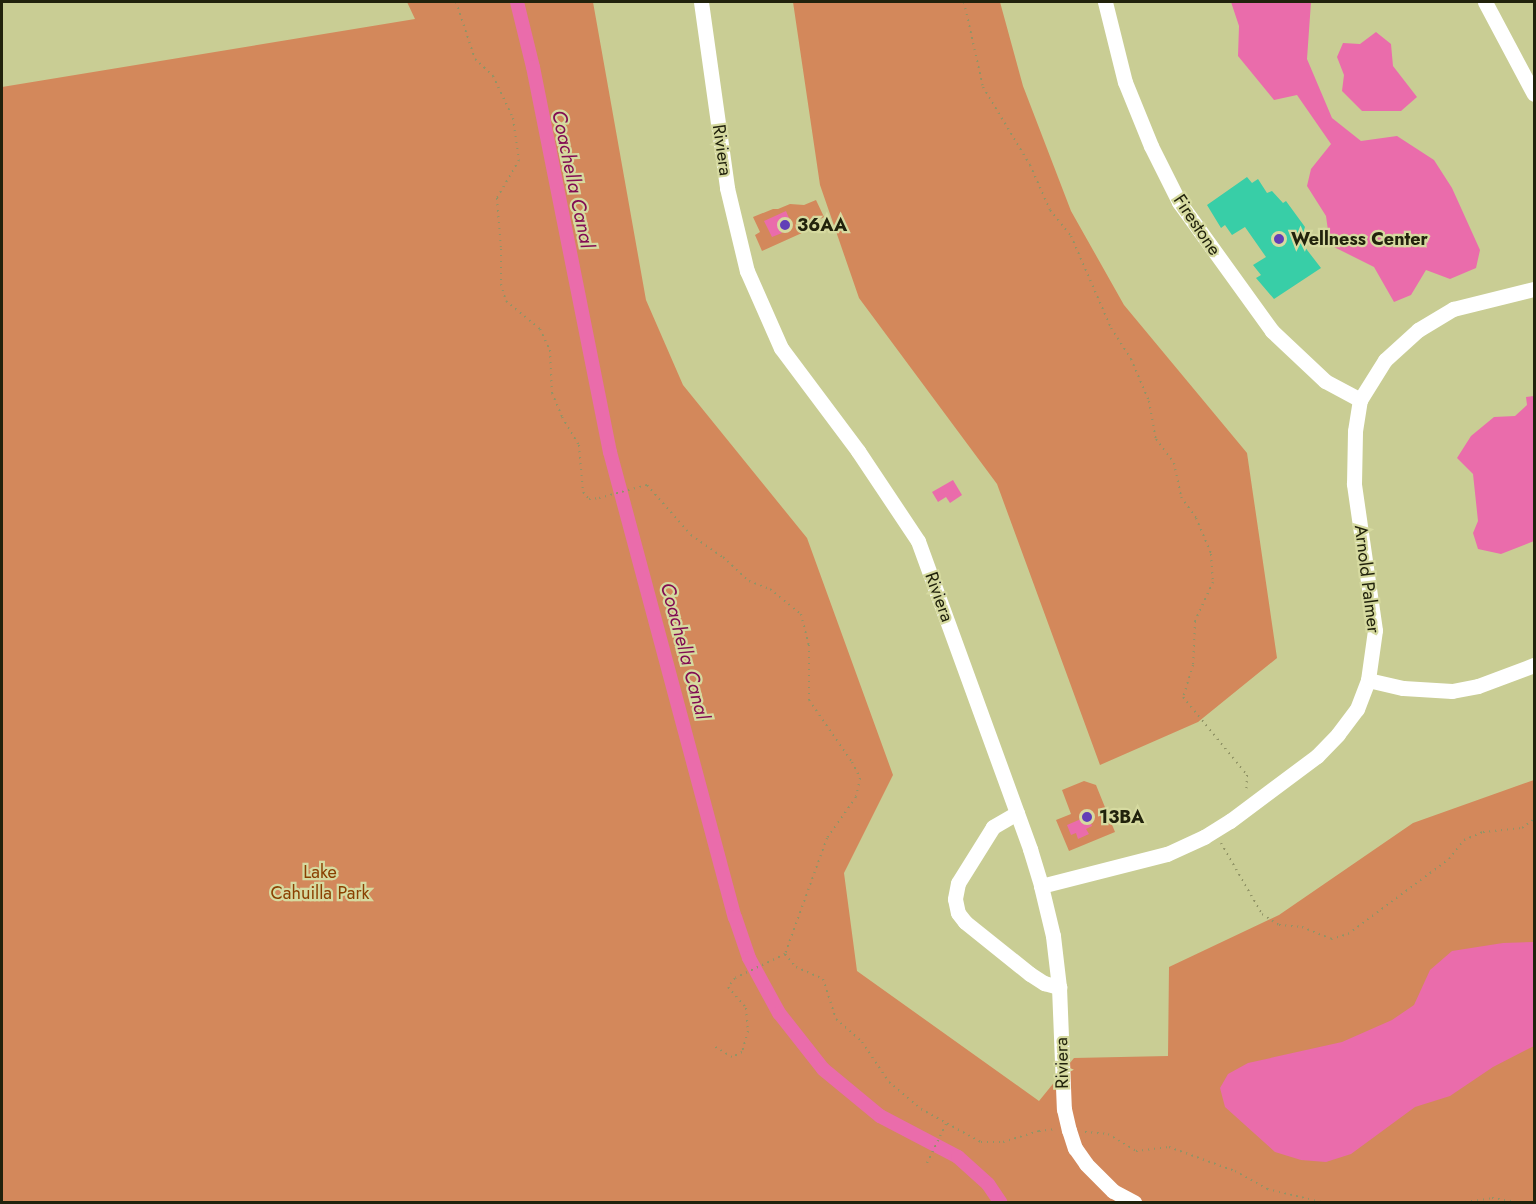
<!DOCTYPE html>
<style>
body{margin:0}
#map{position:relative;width:1536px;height:1204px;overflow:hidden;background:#c9cd94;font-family:Jost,sans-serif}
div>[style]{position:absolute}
.green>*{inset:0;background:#d3885b}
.water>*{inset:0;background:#ea6cab}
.canal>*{height:14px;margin:-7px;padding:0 7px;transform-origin:7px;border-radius:7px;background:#ea6cab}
.building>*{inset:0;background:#38cea7}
.path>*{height:2px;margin-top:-1px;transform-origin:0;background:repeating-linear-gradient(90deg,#919466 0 1.5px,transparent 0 6px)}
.minor>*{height:15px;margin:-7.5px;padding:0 7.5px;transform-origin:7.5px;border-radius:7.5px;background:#fff}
.dots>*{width:16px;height:16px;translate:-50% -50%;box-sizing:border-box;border:3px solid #d6daa0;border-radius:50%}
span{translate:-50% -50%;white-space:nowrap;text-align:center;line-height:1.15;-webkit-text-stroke:4.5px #d6daa0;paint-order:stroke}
.street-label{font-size:18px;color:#21220c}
.poi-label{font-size:18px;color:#21220c;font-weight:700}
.left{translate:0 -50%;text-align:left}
.park-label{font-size:18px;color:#8a4000}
.water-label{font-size:20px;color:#820c53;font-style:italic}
.frame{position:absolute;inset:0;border:3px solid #21220c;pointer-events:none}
</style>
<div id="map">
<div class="green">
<div style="clip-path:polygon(407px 2px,593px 2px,646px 300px,683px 385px,807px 538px,893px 775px,844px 873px,857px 971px,1039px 1101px,1074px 1058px,1168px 1056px,1169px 967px,1279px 915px,1413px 823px,1534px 780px,1534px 1202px,2px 1202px,2px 87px,415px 19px)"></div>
<div style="clip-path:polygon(793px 2px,1000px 2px,1023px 86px,1071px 211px,1124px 305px,1247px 453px,1277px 658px,1198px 722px,1100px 765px,997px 484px,859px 298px,820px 185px)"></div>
<div style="clip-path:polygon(816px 200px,824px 217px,813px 223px,813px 228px,762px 251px,755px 235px,760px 232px,753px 217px,773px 209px,778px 209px,790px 204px,804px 205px)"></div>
<div style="clip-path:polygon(1084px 781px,1096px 785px,1115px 832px,1069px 851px,1056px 820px,1071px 814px,1062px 790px)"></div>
</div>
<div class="water">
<div style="clip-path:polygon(1231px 2px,1311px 2px,1307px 59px,1332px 118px,1361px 141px,1397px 136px,1434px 160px,1452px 188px,1480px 250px,1476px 268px,1450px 279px,1426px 270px,1411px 295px,1394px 302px,1374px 267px,1330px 245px,1326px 216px,1307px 186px,1311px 169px,1331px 144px,1297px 95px,1274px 100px,1238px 56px,1239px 26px)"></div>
<div style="clip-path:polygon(1376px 32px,1391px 44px,1393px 66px,1417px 97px,1401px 111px,1362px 111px,1342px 91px,1344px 75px,1337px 57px,1343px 43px,1360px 44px)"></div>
<div style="clip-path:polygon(786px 211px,791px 223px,780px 228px,782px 233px,772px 237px,764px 221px)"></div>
<div style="clip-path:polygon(1534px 396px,1534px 541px,1501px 554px,1478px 549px,1473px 533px,1478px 521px,1473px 474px,1457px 458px,1471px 436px,1494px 417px,1515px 416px,1527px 405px,1526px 397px)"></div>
<div style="clip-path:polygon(953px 480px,962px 495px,950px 503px,946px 497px,938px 502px,932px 492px)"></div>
<div style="clip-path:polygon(1088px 816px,1092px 826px,1086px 829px,1089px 834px,1078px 839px,1076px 833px,1071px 835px,1067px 825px)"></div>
<div style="clip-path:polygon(1534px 942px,1534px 1046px,1493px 1067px,1450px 1096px,1415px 1107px,1351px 1154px,1326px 1162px,1301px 1160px,1275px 1152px,1225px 1107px,1220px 1088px,1228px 1074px,1248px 1063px,1342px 1042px,1392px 1020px,1414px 1005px,1430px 970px,1452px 951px,1503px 943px)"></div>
</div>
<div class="canal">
<div style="left:517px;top:2px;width:67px;rotate:76.2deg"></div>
<div style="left:533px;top:67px;width:393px;rotate:78.7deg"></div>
<div style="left:610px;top:452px;width:482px;rotate:75deg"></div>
<div style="left:735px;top:917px;width:43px;rotate:71.1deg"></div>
<div style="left:749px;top:958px;width:63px;rotate:61.4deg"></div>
<div style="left:779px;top:1013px;width:71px;rotate:51.8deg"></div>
<div style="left:823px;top:1069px;width:74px;rotate:39.5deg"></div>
<div style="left:880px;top:1116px;width:88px;rotate:27.7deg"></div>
<div style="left:958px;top:1157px;width:40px;rotate:42deg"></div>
<div style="left:988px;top:1184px;width:22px;rotate:56deg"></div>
</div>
<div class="building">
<div style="clip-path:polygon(1247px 177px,1252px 183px,1258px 179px,1267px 193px,1272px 191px,1283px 203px,1286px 201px,1305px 227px,1302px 236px,1308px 242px,1304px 246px,1321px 268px,1274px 299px,1256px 278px,1261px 275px,1253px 265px,1266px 257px,1245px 227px,1232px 235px,1225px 225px,1221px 228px,1207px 205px)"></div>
</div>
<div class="path">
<div style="left:456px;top:2px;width:60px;rotate:71.6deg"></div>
<div style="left:475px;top:59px;width:25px;rotate:43deg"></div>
<div style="left:493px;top:76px;width:47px;rotate:64.5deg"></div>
<div style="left:513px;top:118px;width:42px;rotate:81.9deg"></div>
<div style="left:519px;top:160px;width:44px;rotate:120.1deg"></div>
<div style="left:497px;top:198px;width:51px;rotate:85.5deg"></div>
<div style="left:501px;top:249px;width:35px;rotate:90deg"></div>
<div style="left:501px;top:284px;width:18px;rotate:74deg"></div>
<div style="left:506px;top:301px;width:44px;rotate:39.5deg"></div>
<div style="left:540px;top:329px;width:23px;rotate:65deg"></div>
<div style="left:550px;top:350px;width:43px;rotate:87.3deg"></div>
<div style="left:552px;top:393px;width:26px;rotate:67deg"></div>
<div style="left:562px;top:417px;width:33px;rotate:59deg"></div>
<div style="left:579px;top:445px;width:47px;rotate:85.1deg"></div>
<div style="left:583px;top:492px;width:9px;rotate:49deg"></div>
<div style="left:589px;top:499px;width:10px;rotate:-6deg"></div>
<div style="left:599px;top:498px;width:50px;rotate:-15.2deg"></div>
<div style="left:647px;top:485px;width:67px;rotate:48.7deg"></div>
<div style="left:691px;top:535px;width:39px;rotate:35deg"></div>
<div style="left:723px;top:557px;width:35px;rotate:43deg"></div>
<div style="left:749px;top:581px;width:22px;rotate:21deg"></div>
<div style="left:770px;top:589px;width:40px;rotate:39deg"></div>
<div style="left:801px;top:614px;width:32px;rotate:76deg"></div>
<div style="left:809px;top:645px;width:55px;rotate:90deg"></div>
<div style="left:809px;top:700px;width:75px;rotate:55.3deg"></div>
<div style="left:852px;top:762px;width:18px;rotate:63deg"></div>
<div style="left:860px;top:778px;width:19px;rotate:102deg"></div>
<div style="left:856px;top:797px;width:50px;rotate:125.3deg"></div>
<div style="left:827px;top:838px;width:123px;rotate:109.9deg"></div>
<div style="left:785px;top:954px;width:55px;rotate:154.4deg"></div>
<div style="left:735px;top:978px;width:11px;rotate:128deg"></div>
<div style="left:728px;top:987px;width:28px;rotate:49deg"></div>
<div style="left:746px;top:1008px;width:23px;rotate:85deg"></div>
<div style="left:748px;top:1031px;width:22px;rotate:106deg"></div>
<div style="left:742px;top:1052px;width:11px;rotate:153deg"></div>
<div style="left:732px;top:1057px;width:21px;rotate:-149deg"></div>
<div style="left:964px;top:2px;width:87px;rotate:77.4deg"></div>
<div style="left:983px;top:87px;width:91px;rotate:58.9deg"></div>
<div style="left:1030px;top:165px;width:49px;rotate:66deg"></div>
<div style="left:1050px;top:210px;width:33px;rotate:51deg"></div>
<div style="left:1071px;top:236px;width:100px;rotate:66.5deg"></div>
<div style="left:1111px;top:328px;width:37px;rotate:57deg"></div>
<div style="left:1131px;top:359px;width:46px;rotate:66.8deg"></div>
<div style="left:1149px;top:401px;width:39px;rotate:80deg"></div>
<div style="left:1156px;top:439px;width:30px;rotate:53deg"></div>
<div style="left:1174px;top:463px;width:35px;rotate:78deg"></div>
<div style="left:1181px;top:497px;width:26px;rotate:54deg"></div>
<div style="left:1196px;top:518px;width:39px;rotate:67deg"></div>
<div style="left:1211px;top:554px;width:28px;rotate:86deg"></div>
<div style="left:1213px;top:582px;width:43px;rotate:114.8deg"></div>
<div style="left:1195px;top:621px;width:44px;rotate:92.6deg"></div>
<div style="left:1193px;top:665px;width:34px;rotate:107deg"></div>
<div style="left:1183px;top:697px;width:101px;rotate:50.6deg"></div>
<div style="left:1247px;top:775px;width:17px;rotate:93deg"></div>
<div style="left:1221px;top:843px;width:82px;rotate:60deg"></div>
<div style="left:1262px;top:914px;width:20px;rotate:33deg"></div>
<div style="left:1279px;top:925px;width:23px;rotate:5deg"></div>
<div style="left:1302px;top:927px;width:31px;rotate:22deg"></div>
<div style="left:1331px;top:939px;width:18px;rotate:-16deg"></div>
<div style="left:1348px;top:934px;width:126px;rotate:-36.6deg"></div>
<div style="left:1449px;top:859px;width:24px;rotate:-52deg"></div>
<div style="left:1464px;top:840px;width:21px;rotate:-23deg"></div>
<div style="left:1483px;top:832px;width:39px;rotate:-6deg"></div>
<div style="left:1522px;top:828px;width:15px;rotate:-37deg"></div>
<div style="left:785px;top:954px;width:17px;rotate:50deg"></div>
<div style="left:796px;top:967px;width:30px;rotate:24deg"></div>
<div style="left:823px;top:979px;width:42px;rotate:72deg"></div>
<div style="left:836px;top:1019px;width:35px;rotate:41deg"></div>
<div style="left:862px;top:1042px;width:48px;rotate:56deg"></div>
<div style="left:889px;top:1082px;width:42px;rotate:40.2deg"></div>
<div style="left:921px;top:1109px;width:68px;rotate:28.8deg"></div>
<div style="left:981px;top:1142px;width:22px"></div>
<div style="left:1003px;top:1142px;width:38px;rotate:-17deg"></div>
<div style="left:1039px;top:1131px;width:16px;rotate:-7deg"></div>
<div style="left:1085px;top:1132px;width:23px;rotate:5deg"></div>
<div style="left:1108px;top:1134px;width:33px;rotate:31deg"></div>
<div style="left:1136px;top:1151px;width:33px;rotate:-7deg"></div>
<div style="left:1169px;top:1147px;width:70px;rotate:20deg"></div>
<div style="left:1235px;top:1171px;width:37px;rotate:29deg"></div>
<div style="left:1267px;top:1189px;width:57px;rotate:13.3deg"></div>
<div style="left:927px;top:1163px;width:46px;rotate:-64deg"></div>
<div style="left:1465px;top:1202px;width:27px;rotate:-8deg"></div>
<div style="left:1492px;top:1198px;width:24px;rotate:9deg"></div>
</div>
<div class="minor">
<div style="left:701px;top:2px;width:188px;rotate:82deg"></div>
<div style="left:727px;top:188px;width:85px;rotate:76.5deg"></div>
<div style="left:747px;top:271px;width:84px;rotate:66.2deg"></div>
<div style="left:781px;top:348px;width:129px;rotate:53.2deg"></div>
<div style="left:858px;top:451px;width:108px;rotate:56.3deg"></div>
<div style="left:918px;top:541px;width:328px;rotate:70deg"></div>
<div style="left:1030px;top:849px;width:39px;rotate:73deg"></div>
<div style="left:1041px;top:886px;width:51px;rotate:76.5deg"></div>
<div style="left:1053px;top:936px;width:51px;rotate:83.3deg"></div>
<div style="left:1059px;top:987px;width:122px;rotate:87.7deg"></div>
<div style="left:1064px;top:1109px;width:22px;rotate:77deg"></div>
<div style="left:1069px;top:1130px;width:19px;rotate:72deg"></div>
<div style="left:1075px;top:1148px;width:19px;rotate:55deg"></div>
<div style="left:1086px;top:1164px;width:38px;rotate:45deg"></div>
<div style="left:1113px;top:1191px;width:24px;rotate:28deg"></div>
<div style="left:1105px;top:2px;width:82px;rotate:76deg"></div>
<div style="left:1125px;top:82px;width:69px;rotate:67.9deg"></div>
<div style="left:1151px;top:146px;width:63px;rotate:63.4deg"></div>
<div style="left:1179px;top:202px;width:159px;rotate:54.2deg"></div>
<div style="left:1272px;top:331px;width:73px;rotate:43.3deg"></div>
<div style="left:1325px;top:381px;width:40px;rotate:28deg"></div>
<div style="left:1485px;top:2px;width:104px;rotate:62deg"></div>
<div style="left:1368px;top:680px;width:36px;rotate:13deg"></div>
<div style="left:1403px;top:688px;width:49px;rotate:3.5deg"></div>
<div style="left:1452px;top:691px;width:26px;rotate:-11deg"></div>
<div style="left:1478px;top:686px;width:60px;rotate:-20.6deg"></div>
<div style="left:1017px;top:813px;width:28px;rotate:150deg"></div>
<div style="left:993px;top:827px;width:66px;rotate:122deg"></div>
<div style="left:958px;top:883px;width:16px;rotate:101deg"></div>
<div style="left:955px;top:899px;width:14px;rotate:78deg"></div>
<div style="left:958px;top:913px;width:11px;rotate:52deg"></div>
<div style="left:965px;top:922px;width:83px;rotate:38.7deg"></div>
<div style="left:1030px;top:974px;width:17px;rotate:33deg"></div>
<div style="left:1044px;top:983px;width:16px;rotate:15deg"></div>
<div style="left:1041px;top:886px;width:130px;rotate:-14.3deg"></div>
<div style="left:1167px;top:854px;width:41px;rotate:-24.7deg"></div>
<div style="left:1204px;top:837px;width:31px;rotate:-32deg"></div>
<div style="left:1230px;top:821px;width:109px;rotate:-36.8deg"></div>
<div style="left:1317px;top:756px;width:30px;rotate:-46deg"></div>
<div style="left:1338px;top:734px;width:31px;rotate:-53deg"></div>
<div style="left:1357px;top:709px;width:31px;rotate:-69deg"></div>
<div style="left:1368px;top:680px;width:50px;rotate:-82deg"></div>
<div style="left:1375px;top:630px;width:148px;rotate:-98.2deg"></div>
<div style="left:1354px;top:484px;width:53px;rotate:-88.9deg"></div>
<div style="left:1355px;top:431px;width:31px;rotate:-81deg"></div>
<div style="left:1360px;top:400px;width:47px;rotate:-58deg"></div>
<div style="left:1385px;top:360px;width:45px;rotate:-42.3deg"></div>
<div style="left:1418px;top:330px;width:41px;rotate:-31deg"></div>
<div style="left:1453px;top:309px;width:83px;rotate:-13.9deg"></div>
</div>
<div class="dots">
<div style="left:785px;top:225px;background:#613fb7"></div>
<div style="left:1279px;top:239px;background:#613fb7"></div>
<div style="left:1087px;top:817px;background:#613fb7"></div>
</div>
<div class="street-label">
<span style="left:722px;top:150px;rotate:82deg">Riviera</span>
<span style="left:1197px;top:225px;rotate:56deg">Firestone</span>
<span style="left:1367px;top:579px;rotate:83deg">Arnold Palmer</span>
<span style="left:939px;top:597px;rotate:70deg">Riviera</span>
<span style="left:1062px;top:1063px;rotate:-91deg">Riviera</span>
</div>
<div class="poi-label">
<span class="left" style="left:797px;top:225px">36AA</span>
<span class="left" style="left:1291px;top:239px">Wellness Center</span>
<span class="left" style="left:1099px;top:817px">13BA</span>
</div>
<div class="park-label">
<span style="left:320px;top:883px">Lake<br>Cahuilla Park</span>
</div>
<div class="water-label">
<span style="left:573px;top:179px;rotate:78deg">Coachella Canal</span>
<span style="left:685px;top:651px;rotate:75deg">Coachella Canal</span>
</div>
<div class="frame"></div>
</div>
